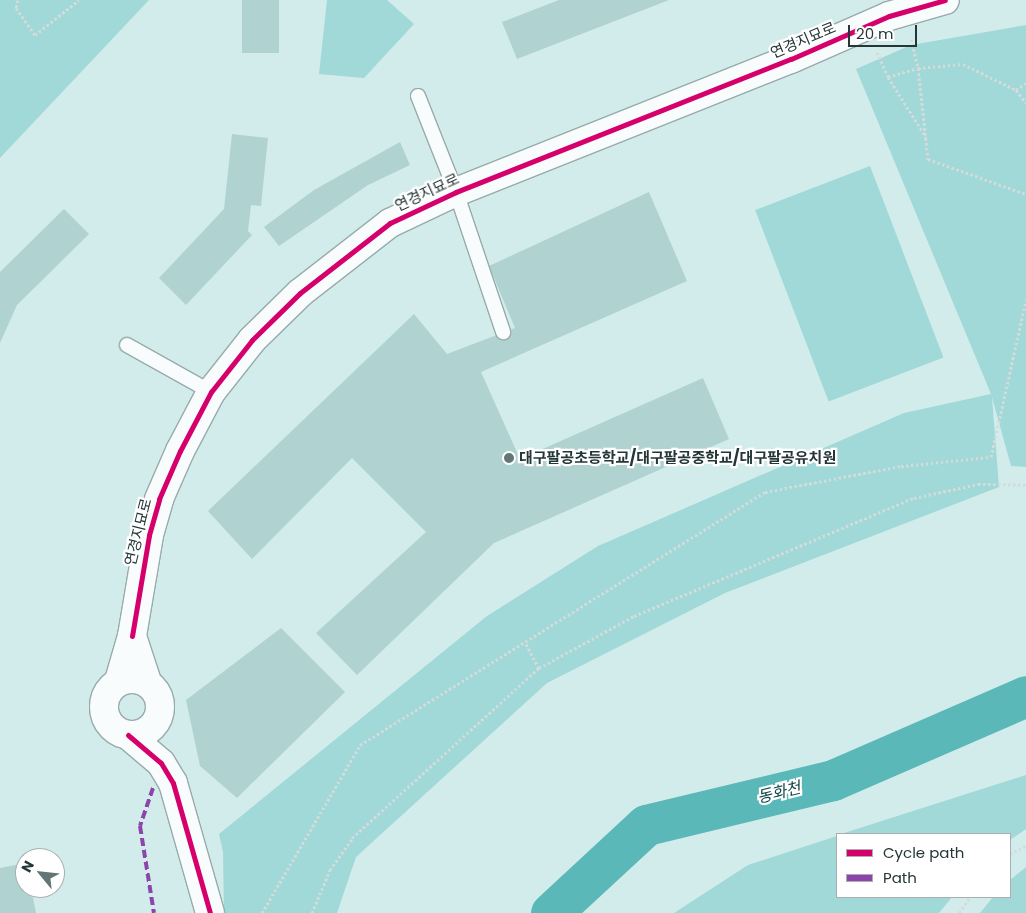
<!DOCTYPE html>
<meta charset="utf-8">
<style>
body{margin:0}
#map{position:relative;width:1026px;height:913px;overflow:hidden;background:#d2eceb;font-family:Poppins,"Noto Sans KR",sans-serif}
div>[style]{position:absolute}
.green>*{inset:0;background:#a1d8d8;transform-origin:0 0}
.river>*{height:41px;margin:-20.5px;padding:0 20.5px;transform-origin:20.5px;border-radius:20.5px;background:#5bb8b8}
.building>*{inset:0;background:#b0d2d1;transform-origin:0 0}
.path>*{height:3px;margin-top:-1.5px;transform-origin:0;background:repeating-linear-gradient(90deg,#d4dbdb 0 2.5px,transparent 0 5px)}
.roads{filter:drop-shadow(1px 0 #97abaa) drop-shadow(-1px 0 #97abaa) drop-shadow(0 1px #97abaa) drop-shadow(0 -1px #97abaa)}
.lane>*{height:14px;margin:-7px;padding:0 7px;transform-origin:7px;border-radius:7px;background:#f8fcfc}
.secondary>*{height:28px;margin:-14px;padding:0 14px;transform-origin:14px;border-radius:14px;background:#f8fcfc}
.secondary>.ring{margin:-14px;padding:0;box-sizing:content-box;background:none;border:28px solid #f8fcfc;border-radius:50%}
.quiet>*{height:4px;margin-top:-2px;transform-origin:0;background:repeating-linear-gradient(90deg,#8e44ad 0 8px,transparent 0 12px)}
.cycleway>*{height:5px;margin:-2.5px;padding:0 2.5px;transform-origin:2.5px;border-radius:2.5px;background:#d6006c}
.dots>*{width:14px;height:14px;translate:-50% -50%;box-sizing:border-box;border:2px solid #fff;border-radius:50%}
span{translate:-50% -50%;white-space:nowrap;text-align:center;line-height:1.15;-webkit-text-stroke:4.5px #fff;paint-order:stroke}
.street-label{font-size:15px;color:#243636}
.poi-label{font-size:15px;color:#243636;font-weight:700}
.left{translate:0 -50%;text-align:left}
.water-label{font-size:16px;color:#134646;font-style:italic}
.legend{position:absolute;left:836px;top:833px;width:175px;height:65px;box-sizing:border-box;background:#fff;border:1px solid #a7afaf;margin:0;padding:6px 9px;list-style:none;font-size:15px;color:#243636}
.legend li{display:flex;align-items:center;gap:10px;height:25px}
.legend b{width:25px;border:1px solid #a7afaf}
.north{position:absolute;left:15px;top:848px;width:50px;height:50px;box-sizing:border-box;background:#fff;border:1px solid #a7afaf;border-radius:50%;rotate:298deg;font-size:14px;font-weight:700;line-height:20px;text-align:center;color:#243636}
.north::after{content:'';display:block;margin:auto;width:18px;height:22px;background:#617675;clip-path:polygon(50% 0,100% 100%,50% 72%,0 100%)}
.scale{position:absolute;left:848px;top:25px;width:69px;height:22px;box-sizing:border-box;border:2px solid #243636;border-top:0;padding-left:6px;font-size:15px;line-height:18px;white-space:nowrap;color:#243636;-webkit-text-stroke:4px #fff;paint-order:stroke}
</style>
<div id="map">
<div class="green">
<div style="clip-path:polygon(0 0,149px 0,0 158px)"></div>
<div style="clip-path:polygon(327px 0,387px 0,414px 24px,364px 78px,319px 74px)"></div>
<div style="clip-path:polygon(1026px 25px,1026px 467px,1011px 466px,992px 397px,999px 487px,725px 593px,547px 683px,356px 857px,337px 913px,224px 913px,223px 852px,219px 834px,487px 616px,598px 546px,904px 413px,991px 394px,856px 69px,911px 45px)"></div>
<div style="left:870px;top:166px;width:205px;height:123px;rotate:69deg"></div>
<div style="clip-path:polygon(1026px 775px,1026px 829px,1010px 840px,1010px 834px,841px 834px)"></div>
<div style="clip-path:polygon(837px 836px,837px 897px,952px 897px,939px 913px,674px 913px,748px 865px)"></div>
<div style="clip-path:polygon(1026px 867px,1026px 913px,980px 913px,993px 897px,1010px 897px,1010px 880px)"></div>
</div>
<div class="river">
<div style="left:551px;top:913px;width:129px;rotate:-42.8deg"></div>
<div style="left:646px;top:825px;width:192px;rotate:-13.5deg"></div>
<div style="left:833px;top:780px;width:210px;rotate:-23.5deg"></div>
</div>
<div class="building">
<div style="left:242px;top:0;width:37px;height:53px"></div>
<div style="clip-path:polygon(559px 0,669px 0,517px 59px,502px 22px)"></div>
<div style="clip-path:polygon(232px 134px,268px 138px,261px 206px,251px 205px,248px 231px,252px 235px,186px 305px,159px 278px,224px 209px)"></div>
<div style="clip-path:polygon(400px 142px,410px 165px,368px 185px,279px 246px,264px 227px,314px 190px)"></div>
<div style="clip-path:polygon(649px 192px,687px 281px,481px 372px,520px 459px,703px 378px,729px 439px,494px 543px,357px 675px,316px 633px,426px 532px,352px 458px,252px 559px,208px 511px,414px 314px,447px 354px,515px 328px,489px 266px)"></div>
<div style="clip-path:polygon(64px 209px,89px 234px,17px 305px,0 343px,0 272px)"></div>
<div style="clip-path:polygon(281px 628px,345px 692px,237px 798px,200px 766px,186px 700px)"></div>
<div style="clip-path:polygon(25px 863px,25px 888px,31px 888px,36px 913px,0 913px,0 868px)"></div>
</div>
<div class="path">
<div style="left:18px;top:0;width:8px;rotate:104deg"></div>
<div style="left:16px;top:8px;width:33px;rotate:55deg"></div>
<div style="left:35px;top:35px;width:56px;rotate:-38.5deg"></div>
<div style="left:911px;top:39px;width:30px;rotate:76deg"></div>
<div style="left:918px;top:68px;width:92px;rotate:83.7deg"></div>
<div style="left:928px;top:159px;width:104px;rotate:19.7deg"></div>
<div style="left:877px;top:52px;width:27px;rotate:66deg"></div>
<div style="left:888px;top:77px;width:71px;rotate:57.7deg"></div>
<div style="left:888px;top:77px;width:31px;rotate:-17deg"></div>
<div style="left:918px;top:68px;width:45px;rotate:-5.1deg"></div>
<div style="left:963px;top:64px;width:59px;rotate:26.1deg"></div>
<div style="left:1016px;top:90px;width:16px;rotate:52deg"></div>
<div style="left:1016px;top:90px;width:12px;rotate:-35deg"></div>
<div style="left:526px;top:644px;width:27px;rotate:62deg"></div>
<div style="left:1010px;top:854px;width:18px;rotate:-27deg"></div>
<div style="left:262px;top:913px;width:194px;rotate:-59.7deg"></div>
<div style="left:360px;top:745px;width:478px;rotate:-32deg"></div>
<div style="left:765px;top:492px;width:138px;rotate:-10.8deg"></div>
<div style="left:901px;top:466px;width:90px;rotate:-5.7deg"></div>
<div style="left:991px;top:457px;width:161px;rotate:-77.4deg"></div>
<div style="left:312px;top:913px;width:47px;rotate:-67.3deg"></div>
<div style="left:330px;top:870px;width:39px;rotate:-55deg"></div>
<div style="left:352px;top:838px;width:253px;rotate:-42.3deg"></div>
<div style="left:539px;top:668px;width:108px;rotate:-28.7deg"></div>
<div style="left:634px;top:616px;width:304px;rotate:-22.9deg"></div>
<div style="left:914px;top:498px;width:66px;rotate:-12.3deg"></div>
<div style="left:978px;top:484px;width:48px;rotate:1.2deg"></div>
<div style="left:959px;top:913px;width:19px;rotate:-55deg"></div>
</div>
<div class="roads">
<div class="lane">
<div style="left:418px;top:96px;width:103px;rotate:68.4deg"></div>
<div style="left:456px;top:192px;width:148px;rotate:71.4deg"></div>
<div style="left:127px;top:345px;width:96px;rotate:29.2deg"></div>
</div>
<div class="secondary">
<div style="left:132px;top:636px;width:102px;rotate:-80.4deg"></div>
<div style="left:149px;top:535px;width:37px;rotate:-74deg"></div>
<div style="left:159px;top:499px;width:52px;rotate:-66.4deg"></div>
<div style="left:180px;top:451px;width:67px;rotate:-62.3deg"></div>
<div style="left:211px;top:392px;width:66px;rotate:-51.7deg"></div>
<div style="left:252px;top:340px;width:67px;rotate:-44.4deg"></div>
<div style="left:300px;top:293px;width:114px;rotate:-37.9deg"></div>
<div style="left:390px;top:223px;width:73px;rotate:-25.2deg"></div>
<div style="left:456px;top:192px;width:360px;rotate:-21.7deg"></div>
<div style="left:791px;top:59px;width:107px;rotate:-23.7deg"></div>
<div style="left:889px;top:16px;width:58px;rotate:-15.9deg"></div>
<div class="ring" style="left:104px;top:679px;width:28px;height:28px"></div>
<div style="left:119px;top:681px;width:47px;rotate:-73.9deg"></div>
<div style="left:132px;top:636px;width:48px;rotate:71.9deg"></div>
<div style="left:128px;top:735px;width:43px;rotate:40.3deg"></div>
<div style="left:161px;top:763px;width:23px;rotate:59deg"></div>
<div style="left:173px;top:783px;width:135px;rotate:74.1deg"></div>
</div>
</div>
<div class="quiet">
<div style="left:153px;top:788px;width:40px;rotate:108.9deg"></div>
<div style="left:140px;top:826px;width:88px;rotate:80.9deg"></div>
</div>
<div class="cycleway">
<div style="left:132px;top:636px;width:102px;rotate:-80.4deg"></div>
<div style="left:149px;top:535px;width:37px;rotate:-74deg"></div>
<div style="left:159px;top:499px;width:52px;rotate:-66.4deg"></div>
<div style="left:180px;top:451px;width:67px;rotate:-62.3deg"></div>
<div style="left:211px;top:392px;width:66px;rotate:-51.7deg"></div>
<div style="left:252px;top:340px;width:67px;rotate:-44.4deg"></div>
<div style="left:300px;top:293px;width:114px;rotate:-37.9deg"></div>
<div style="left:390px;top:223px;width:73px;rotate:-25.2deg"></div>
<div style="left:456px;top:192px;width:360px;rotate:-21.7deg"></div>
<div style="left:791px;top:59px;width:107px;rotate:-23.7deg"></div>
<div style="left:889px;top:16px;width:58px;rotate:-15.9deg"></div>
<div style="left:128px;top:735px;width:43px;rotate:40.3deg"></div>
<div style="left:161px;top:763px;width:23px;rotate:59deg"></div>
<div style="left:173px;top:783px;width:135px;rotate:74.1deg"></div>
</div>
<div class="dots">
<div style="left:509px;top:458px;background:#617675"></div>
</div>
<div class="street-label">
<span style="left:803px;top:40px;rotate:-23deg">연경지묘로</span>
<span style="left:427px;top:192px;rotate:-25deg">연경지묘로</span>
<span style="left:138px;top:532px;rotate:-76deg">연경지묘로</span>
</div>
<div class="poi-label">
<span class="left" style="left:519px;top:458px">대구팔공초등학교/대구팔공중학교/대구팔공유치원</span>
</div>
<div class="water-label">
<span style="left:779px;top:793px;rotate:-14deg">동화천</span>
</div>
<ul class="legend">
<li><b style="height:6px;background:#d6006c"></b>Cycle path</li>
<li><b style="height:6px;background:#8e44ad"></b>Path</li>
</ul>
<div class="north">N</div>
<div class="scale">20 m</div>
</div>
